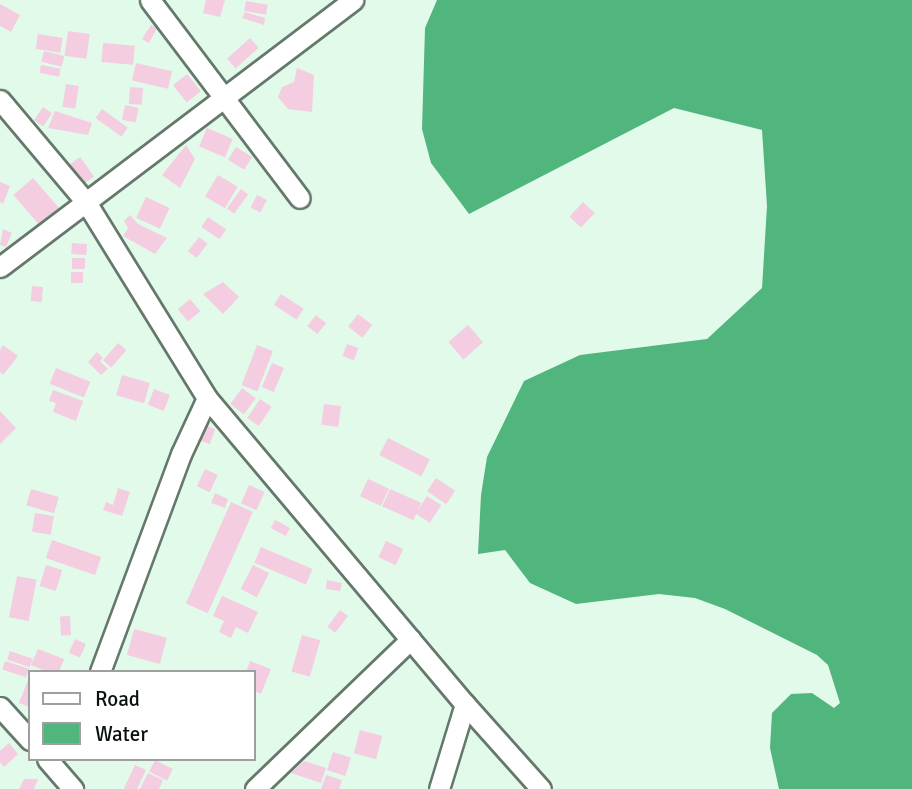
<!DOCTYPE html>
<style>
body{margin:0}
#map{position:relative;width:912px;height:789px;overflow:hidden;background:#e2faea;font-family:Signika,sans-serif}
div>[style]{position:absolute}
.water>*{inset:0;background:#50b67d}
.building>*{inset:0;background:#f4cde0;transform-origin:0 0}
.roads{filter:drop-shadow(2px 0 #64796b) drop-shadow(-2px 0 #64796b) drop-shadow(0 2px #64796b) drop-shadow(0 -2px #64796b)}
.street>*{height:19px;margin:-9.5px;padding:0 9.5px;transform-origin:9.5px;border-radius:9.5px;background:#fff}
span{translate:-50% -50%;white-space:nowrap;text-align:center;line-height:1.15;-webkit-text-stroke:6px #fff;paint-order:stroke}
.legend{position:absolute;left:28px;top:670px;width:228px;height:91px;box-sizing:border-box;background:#fff;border:2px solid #9da09e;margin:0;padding:9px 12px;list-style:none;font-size:21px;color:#09110c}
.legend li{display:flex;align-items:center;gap:14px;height:35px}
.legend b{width:35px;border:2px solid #9da09e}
</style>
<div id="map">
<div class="water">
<div style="clip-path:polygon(437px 0,912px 0,912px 789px,779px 789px,770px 748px,772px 713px,791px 694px,812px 693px,834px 708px,840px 703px,828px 665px,817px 655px,725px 609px,695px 598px,659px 594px,576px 604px,530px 583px,505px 550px,478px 554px,481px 495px,487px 457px,524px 381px,580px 355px,707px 339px,762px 288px,767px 206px,762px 130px,674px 108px,469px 214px,431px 163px,422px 129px,425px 28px)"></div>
</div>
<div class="building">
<div style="clip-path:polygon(206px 0,225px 0,220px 17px,203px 13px)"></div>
<div style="left:246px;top:1px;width:22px;height:10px;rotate:10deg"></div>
<div style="clip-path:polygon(0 4px,20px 15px,11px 32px,0 26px)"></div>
<div style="clip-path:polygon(245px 12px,265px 18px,264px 25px,242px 18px)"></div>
<div style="clip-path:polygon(151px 25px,157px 28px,149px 43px,142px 39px)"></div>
<div style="left:68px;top:31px;width:22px;height:25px;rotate:8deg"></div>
<div style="left:38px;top:34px;width:25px;height:15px;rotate:9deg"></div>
<div style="left:250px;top:38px;width:13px;height:31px;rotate:48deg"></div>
<div style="left:103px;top:43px;width:32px;height:19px;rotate:5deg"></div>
<div style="left:44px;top:51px;width:21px;height:11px;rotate:14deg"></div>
<div style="left:136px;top:63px;width:37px;height:18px;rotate:13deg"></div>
<div style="left:41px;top:65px;width:20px;height:8px;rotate:11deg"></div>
<div style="clip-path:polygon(297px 68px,314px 75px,312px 112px,288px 109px,278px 97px,282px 87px,294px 82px)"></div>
<div style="left:187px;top:74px;width:22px;height:18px;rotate:51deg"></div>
<div style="left:66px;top:84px;width:13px;height:23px;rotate:9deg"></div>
<div style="left:130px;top:87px;width:13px;height:17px;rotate:4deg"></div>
<div style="left:125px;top:105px;width:14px;height:15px;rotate:12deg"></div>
<div style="left:43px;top:107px;width:11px;height:16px;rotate:34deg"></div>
<div style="left:102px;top:109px;width:32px;height:11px;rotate:36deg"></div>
<div style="clip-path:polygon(55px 111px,92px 123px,88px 135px,48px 128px)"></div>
<div style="left:207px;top:128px;width:28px;height:20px;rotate:23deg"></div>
<div style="clip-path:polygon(186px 145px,195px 159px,180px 188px,162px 175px)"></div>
<div style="left:236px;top:147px;width:19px;height:15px;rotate:32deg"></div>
<div style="left:80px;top:157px;width:24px;height:15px;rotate:54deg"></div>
<div style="left:218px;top:175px;width:23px;height:25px;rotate:31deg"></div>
<div style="left:33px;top:178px;width:40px;height:26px;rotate:49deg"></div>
<div style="clip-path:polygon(0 182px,10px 186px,3px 204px,0 202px)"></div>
<div style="left:241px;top:189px;width:9px;height:24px;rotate:36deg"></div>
<div style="left:257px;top:195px;width:11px;height:14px;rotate:27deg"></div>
<div style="left:146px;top:197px;width:26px;height:23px;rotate:25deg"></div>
<div style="left:583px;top:202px;width:16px;height:20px;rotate:43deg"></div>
<div style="clip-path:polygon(130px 215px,138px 224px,167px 238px,155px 254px,123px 236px,128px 228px,124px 221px)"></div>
<div style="left:208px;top:217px;width:22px;height:12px;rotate:34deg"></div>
<div style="clip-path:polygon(3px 229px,12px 233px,6px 247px,0 245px)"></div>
<div style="left:199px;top:237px;width:11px;height:18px;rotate:38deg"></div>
<div style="left:72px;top:243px;width:15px;height:11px;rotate:4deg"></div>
<div style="left:72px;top:258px;width:13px;height:11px"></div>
<div style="left:71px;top:272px;width:12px;height:11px"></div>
<div style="clip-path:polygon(223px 282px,239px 297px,223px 314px,203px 294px)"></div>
<div style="left:32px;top:286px;width:11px;height:15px;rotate:5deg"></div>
<div style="left:281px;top:294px;width:27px;height:13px;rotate:33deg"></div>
<div style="left:190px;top:299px;width:16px;height:16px;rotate:50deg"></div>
<div style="left:358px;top:314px;width:18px;height:16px;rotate:38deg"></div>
<div style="left:316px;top:315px;width:13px;height:14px;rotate:39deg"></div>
<div style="left:468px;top:325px;width:23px;height:26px;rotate:49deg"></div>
<div style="left:118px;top:343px;width:11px;height:23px;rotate:41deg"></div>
<div style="left:347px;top:344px;width:12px;height:13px;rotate:20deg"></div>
<div style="clip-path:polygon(3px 345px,18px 356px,3px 375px,0 372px,0 350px)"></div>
<div style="left:257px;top:345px;width:17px;height:43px;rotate:21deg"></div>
<div style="clip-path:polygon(97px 352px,103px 358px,100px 361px,108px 369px,101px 375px,88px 362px)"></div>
<div style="left:272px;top:363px;width:13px;height:26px;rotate:23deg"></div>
<div style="left:56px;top:368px;width:37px;height:17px;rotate:22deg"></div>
<div style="left:122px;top:375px;width:29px;height:21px;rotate:16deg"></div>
<div style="left:242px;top:388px;width:17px;height:20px;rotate:36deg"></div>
<div style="left:154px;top:389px;width:17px;height:17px;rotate:21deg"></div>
<div style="clip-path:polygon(53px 390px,83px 401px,76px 421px,53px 412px,56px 403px,49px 401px)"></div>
<div style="left:260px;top:399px;width:14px;height:23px;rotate:34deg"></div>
<div style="left:324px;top:404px;width:17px;height:21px;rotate:7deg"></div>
<div style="clip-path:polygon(0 411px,16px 428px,0 444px)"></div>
<div style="left:204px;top:425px;width:12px;height:16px;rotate:20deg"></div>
<div style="left:388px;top:438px;width:47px;height:19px;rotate:27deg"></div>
<div style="left:205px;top:469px;width:14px;height:19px;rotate:25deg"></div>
<div style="left:436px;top:478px;width:23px;height:16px;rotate:34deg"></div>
<div style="left:368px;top:479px;width:23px;height:19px;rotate:25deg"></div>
<div style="left:249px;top:485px;width:17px;height:20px;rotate:24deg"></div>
<div style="clip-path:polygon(118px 488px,130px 492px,122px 516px,103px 510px,106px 502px,113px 505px)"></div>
<div style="left:31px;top:489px;width:29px;height:17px;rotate:16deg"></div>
<div style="left:390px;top:489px;width:34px;height:19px;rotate:24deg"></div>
<div style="clip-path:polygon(215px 493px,228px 499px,225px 508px,211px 503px)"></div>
<div style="left:427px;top:496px;width:17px;height:21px;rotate:33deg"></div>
<div style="left:231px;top:502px;width:24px;height:111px;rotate:24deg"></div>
<div style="left:35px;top:513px;width:19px;height:19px;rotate:9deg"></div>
<div style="left:275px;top:520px;width:17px;height:9px;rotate:28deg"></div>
<div style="left:52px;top:540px;width:52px;height:19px;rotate:19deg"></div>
<div style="left:386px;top:541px;width:19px;height:18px;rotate:25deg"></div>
<div style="left:261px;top:547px;width:56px;height:17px;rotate:23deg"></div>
<div style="left:46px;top:565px;width:17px;height:22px;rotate:17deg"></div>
<div style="left:253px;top:565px;width:18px;height:27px;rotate:27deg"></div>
<div style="left:17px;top:576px;width:20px;height:42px;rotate:11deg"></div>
<div style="clip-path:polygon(327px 580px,342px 583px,340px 591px,326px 589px)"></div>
<div style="clip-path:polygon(222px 596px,258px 612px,248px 633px,236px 627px,231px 638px,219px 632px,224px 621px,213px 616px)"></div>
<div style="left:340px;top:610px;width:10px;height:21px;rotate:37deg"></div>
<div style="left:70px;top:616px;width:19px;height:10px;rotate:87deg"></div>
<div style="left:134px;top:629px;width:34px;height:27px;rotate:15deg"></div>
<div style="left:302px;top:635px;width:19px;height:38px;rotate:16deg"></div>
<div style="left:75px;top:639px;width:12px;height:15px;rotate:24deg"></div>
<div style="clip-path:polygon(38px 649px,64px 659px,59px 672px,48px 672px,31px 665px)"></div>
<div style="left:10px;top:651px;width:24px;height:9px;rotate:19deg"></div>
<div style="left:5px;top:661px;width:25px;height:9px;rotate:18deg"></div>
<div style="clip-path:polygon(250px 661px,271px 669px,261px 694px,254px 691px,254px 672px,246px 672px)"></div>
<div style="clip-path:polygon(30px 675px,30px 707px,19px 703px)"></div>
<div style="left:360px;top:730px;width:23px;height:24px;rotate:15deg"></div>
<div style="clip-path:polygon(9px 743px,18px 754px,4px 767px,0 762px,0 751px)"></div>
<div style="left:333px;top:752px;width:19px;height:19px;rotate:18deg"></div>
<div style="left:155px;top:760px;width:20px;height:13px;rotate:27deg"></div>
<div style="clip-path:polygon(304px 761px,326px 768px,321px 783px,291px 773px)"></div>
<div style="clip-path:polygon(135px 765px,146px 770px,137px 789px,126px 789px,124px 788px)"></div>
<div style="clip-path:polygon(148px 773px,163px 780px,159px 789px,140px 789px)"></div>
<div style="clip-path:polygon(326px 775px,342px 780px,339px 789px,321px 789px)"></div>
<div style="clip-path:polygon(24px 779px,38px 779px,34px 789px,19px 789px)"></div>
</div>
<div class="roads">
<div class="street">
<div style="left:150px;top:0;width:248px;rotate:52.9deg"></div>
<div style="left:0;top:100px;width:133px;rotate:49.9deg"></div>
<div style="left:86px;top:202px;width:230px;rotate:58.3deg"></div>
<div style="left:207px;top:398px;width:62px;rotate:114.9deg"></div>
<div style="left:181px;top:454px;width:233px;rotate:110.4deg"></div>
<div style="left:0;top:267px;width:443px;rotate:-37.1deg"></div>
<div style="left:207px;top:398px;width:400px;rotate:49.9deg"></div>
<div style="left:465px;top:704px;width:114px;rotate:48.2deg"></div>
<div style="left:0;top:707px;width:45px;rotate:47.7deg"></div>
<div style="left:47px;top:759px;width:40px;rotate:49deg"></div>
<div style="left:255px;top:789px;width:216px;rotate:-43.9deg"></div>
<div style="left:439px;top:789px;width:89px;rotate:-73deg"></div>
</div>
</div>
<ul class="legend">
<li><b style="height:9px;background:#fff"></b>Road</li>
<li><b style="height:19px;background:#50b67d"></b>Water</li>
</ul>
</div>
